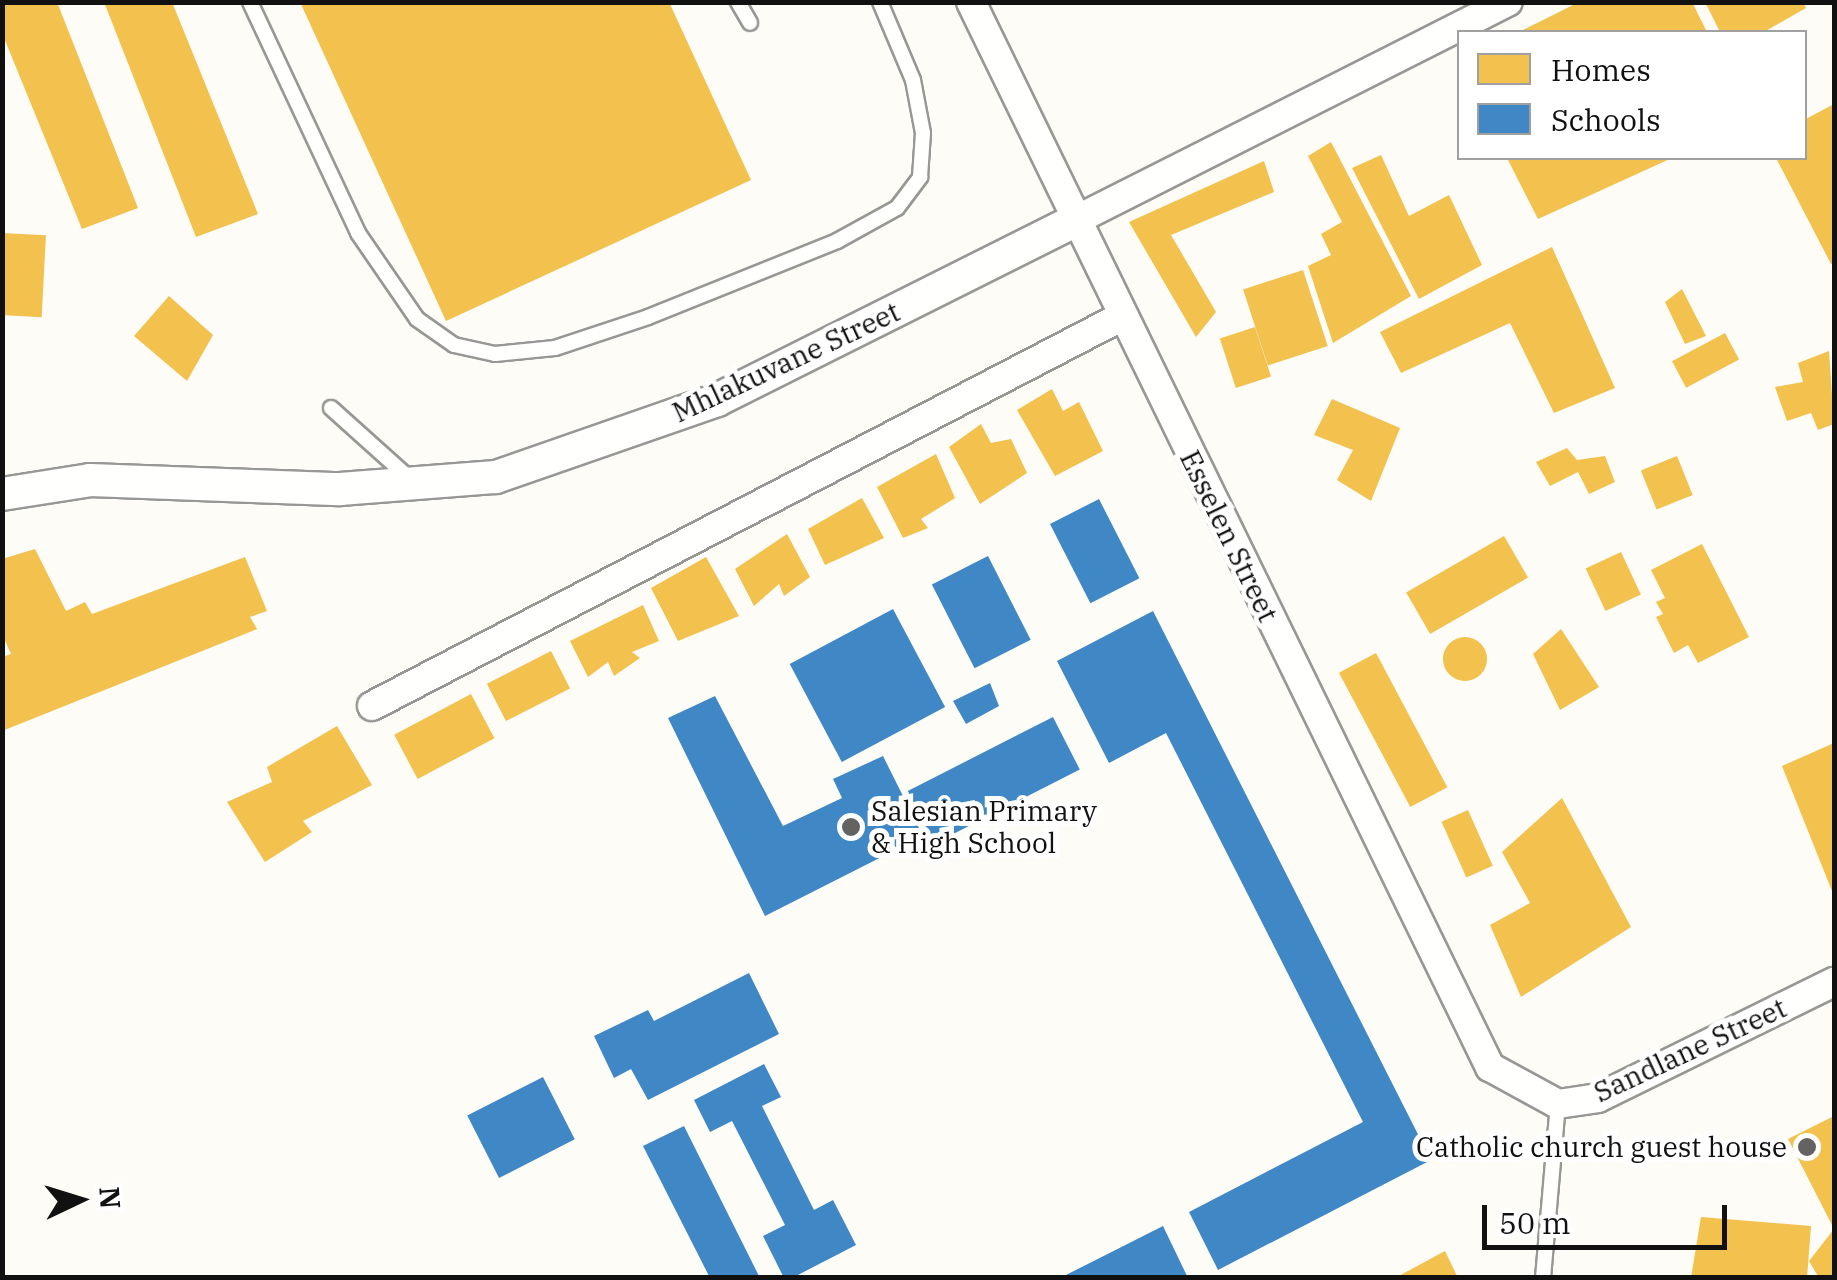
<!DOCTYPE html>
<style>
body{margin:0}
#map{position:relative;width:1837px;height:1280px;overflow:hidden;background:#fdfcf7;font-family:"IBM Plex Serif",serif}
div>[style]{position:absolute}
.homes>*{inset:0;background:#f2c14e;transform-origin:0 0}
.round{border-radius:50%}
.schools>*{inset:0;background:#3f88c5;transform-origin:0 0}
.roads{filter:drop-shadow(2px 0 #979795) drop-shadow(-2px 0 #979795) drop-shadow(0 2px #979795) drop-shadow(0 -2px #979795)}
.service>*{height:14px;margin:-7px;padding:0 7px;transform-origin:7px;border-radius:7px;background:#fffffe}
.minor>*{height:28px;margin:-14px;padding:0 14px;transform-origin:14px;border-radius:14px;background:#fffffe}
.tertiary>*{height:32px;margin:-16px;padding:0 16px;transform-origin:16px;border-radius:16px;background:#fffffe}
.dots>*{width:28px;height:28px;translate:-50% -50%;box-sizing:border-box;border:5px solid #fff;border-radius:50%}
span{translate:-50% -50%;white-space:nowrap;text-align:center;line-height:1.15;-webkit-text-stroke:10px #fff;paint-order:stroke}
.street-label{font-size:28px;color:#111}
.poi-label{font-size:28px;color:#111}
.left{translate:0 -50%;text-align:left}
.right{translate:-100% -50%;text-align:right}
.frame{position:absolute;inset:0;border:5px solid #111;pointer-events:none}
.legend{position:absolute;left:1457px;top:30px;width:350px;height:130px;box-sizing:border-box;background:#fff;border:2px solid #a0a0a0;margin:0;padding:12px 18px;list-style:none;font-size:30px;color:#111}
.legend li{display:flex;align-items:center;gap:20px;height:50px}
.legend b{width:50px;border:2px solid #a0a0a0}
.north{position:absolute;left:30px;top:1150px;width:100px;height:100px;-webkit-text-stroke:8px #fff;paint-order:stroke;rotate:86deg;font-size:28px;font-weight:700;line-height:40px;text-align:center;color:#111}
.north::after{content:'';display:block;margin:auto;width:35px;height:45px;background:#111;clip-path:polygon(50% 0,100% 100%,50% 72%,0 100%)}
.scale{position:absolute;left:1482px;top:1205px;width:245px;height:45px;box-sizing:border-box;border:5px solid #111;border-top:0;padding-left:12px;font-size:30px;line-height:35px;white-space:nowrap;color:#111;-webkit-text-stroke:8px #fff;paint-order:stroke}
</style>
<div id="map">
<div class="homes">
<div style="clip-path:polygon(2px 2px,57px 2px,138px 208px,82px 229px,2px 33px)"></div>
<div style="clip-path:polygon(104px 2px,172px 2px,258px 214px,196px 237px)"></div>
<div style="clip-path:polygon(300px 2px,669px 2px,751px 180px,446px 321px)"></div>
<div style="clip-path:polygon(1579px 2px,1692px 2px,1707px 32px,1519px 32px)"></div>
<div style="clip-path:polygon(1705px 2px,1803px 2px,1806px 8px,1764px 32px,1720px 32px)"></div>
<div style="clip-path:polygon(1834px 104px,1834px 263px,1831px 264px,1776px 158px,1804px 158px,1804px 120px)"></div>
<div style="clip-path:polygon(1331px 142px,1411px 296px,1333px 343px,1308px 266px,1331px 255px,1321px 234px,1342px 222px,1308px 156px)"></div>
<div style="clip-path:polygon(1381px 155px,1409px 216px,1449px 195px,1482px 265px,1419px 299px,1352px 168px)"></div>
<div style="clip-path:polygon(1507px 158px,1672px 158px,1538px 219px)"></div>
<div style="clip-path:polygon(1264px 161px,1274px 192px,1171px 235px,1216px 312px,1196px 337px,1129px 222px)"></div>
<div style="left:2px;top:233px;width:44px;height:82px;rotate:3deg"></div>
<div style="clip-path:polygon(1552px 247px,1615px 388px,1554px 413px,1510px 323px,1401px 373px,1380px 332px)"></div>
<div style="left:1303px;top:270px;width:80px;height:63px;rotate:72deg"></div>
<div style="clip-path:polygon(1682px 289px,1706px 336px,1685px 344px,1665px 302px)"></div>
<div style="clip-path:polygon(169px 296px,213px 335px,187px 381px,134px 336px)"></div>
<div style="left:1255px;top:327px;width:52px;height:37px;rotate:72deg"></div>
<div style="left:1725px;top:333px;width:30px;height:60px;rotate:62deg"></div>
<div style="clip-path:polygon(1829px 351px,1834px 424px,1818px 430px,1811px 413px,1787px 421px,1775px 387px,1803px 382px,1798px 363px)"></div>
<div style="clip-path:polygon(1052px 389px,1063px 411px,1079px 402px,1103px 451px,1055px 476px,1017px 410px)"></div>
<div style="clip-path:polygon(1332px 399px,1400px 428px,1371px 501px,1337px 480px,1353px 450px,1314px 435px)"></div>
<div style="clip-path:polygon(981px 424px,991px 443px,1011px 439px,1027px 473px,980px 504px,949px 447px)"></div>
<div style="clip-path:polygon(1567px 448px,1577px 460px,1605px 456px,1615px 482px,1589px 494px,1578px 472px,1550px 486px,1536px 462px)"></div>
<div style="clip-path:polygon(936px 454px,955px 498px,921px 519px,928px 528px,903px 538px,877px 487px)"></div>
<div style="left:1677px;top:456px;width:42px;height:39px;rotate:68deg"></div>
<div style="clip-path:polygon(862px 498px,884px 538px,825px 565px,808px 529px)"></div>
<div style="clip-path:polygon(787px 534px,810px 577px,784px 596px,779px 584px,754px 606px,735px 569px)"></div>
<div style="left:1504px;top:536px;width:48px;height:113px;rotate:60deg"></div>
<div style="clip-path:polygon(1702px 544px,1749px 637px,1698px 663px,1688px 645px,1674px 653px,1656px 617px,1663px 614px,1656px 602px,1665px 598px,1651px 570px)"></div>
<div style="clip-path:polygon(35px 549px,66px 611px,85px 602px,92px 614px,245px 557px,267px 611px,250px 617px,257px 629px,2px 731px,2px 657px,11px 654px,2px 634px,2px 559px)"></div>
<div style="left:1621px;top:552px;width:47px;height:39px;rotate:65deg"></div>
<div style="clip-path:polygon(706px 557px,739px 616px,678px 641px,651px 588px)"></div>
<div style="clip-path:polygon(643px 605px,659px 641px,632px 652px,640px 658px,614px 676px,608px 662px,588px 677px,570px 641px)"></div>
<div style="clip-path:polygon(1561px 629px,1599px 687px,1560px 710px,1533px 654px)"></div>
<div class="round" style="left:1443px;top:637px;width:44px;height:44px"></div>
<div style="left:551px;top:651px;width:42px;height:72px;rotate:63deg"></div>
<div style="left:1376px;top:653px;width:152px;height:42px;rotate:62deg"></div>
<div style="left:471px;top:694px;width:50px;height:87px;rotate:62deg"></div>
<div style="clip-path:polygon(337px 726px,372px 785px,303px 821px,312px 832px,265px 862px,227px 802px,272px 782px,267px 767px)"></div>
<div style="clip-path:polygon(1834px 743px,1834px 896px,1782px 766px)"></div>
<div style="clip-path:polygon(1562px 798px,1631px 927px,1521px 997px,1490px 925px,1530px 903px,1502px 852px)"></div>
<div style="left:1468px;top:810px;width:61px;height:29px;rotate:66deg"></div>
<div style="clip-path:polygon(1834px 1116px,1834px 1278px,1819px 1278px,1809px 1261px,1834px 1229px,1788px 1139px)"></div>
<div style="clip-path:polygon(1701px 1217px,1811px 1226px,1807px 1278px,1691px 1278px)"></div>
<div style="clip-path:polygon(1445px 1251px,1458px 1278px,1395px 1278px)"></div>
</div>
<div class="schools">
<div style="left:1099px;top:499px;width:89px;height:55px;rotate:63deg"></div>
<div style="left:988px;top:556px;width:94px;height:63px;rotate:63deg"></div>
<div style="left:893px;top:609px;width:111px;height:117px;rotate:62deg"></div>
<div style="clip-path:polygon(1153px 611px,1431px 1160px,1218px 1270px,1189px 1212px,1363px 1122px,1166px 733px,1109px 763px,1057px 661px)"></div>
<div style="clip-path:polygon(990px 683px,999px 706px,966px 724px,953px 701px)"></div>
<div style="clip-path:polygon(715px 696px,783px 826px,842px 798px,833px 779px,883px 756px,923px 836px,765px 916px,668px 718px)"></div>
<div style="left:1053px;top:717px;width:59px;height:163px;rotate:63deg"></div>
<div style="clip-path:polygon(749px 973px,779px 1034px,648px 1100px,631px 1069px,614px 1078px,594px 1036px,648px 1010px,654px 1021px)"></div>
<div style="clip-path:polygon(764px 1064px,781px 1097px,762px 1106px,814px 1210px,833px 1200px,856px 1245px,792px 1278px,784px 1278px,763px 1236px,785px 1225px,732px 1121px,710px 1132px,694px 1100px)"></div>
<div style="left:543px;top:1077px;width:70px;height:85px;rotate:63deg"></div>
<div style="clip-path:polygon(684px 1126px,760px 1278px,710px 1278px,643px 1146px)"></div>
<div style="clip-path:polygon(1163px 1226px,1188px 1278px,1060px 1278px)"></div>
</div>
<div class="roads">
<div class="service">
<div style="left:250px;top:2px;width:255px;rotate:64.9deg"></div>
<div style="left:358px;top:233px;width:104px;rotate:55.5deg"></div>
<div style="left:417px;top:319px;width:45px;rotate:35.1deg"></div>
<div style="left:454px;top:345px;width:42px;rotate:12.4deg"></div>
<div style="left:495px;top:354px;width:60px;rotate:-5.7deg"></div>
<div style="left:555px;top:348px;width:98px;rotate:-18.4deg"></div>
<div style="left:648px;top:317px;width:204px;rotate:-21.9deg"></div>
<div style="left:837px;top:241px;width:68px;rotate:-28.8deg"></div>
<div style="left:897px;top:208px;width:39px;rotate:-53deg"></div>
<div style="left:920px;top:177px;width:44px;rotate:-86.1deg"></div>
<div style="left:923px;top:133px;width:54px;rotate:-100.7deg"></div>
<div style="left:913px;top:80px;width:85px;rotate:-112.9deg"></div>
<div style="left:738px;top:2px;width:24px;rotate:60deg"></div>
<div style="left:331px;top:408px;width:105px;rotate:41.9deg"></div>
<div style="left:1543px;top:1278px;width:175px;rotate:-85.1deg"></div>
</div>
<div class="minor">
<div style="left:971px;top:2px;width:1185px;rotate:64.02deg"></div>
<div style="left:1490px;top:1067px;width:77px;rotate:28.6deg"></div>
<div style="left:1558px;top:1104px;width:40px;rotate:-8.5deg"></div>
<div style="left:1598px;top:1098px;width:263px;rotate:-26.2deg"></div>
<div style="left:1074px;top:221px;width:486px;rotate:-26.8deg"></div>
<div style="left:372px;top:706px;width:844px;rotate:-27.45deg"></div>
</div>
<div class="tertiary">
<div style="left:2px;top:494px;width:89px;rotate:-9deg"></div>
<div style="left:90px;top:480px;width:250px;rotate:2.1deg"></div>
<div style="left:340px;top:489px;width:156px;rotate:-4.4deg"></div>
<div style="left:496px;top:477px;width:234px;rotate:-19.2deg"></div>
<div style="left:717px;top:400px;width:399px;rotate:-26.6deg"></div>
</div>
</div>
<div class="dots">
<div style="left:851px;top:827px;background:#646362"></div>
<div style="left:1807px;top:1147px;background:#646362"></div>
</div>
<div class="street-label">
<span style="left:786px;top:362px;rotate:-25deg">Mhlakuvane Street</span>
<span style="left:1229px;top:536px;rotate:64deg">Esselen Street</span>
<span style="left:1690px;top:1050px;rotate:-25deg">Sandlane Street</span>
</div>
<div class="poi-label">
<span class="left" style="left:871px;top:827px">Salesian Primary<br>&amp; High School</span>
<span class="right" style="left:1787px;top:1147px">Catholic church guest house</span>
</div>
<div class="frame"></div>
<ul class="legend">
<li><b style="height:28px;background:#f2c14e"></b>Homes</li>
<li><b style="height:28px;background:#3f88c5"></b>Schools</li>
</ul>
<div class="north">N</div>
<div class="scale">50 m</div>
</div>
